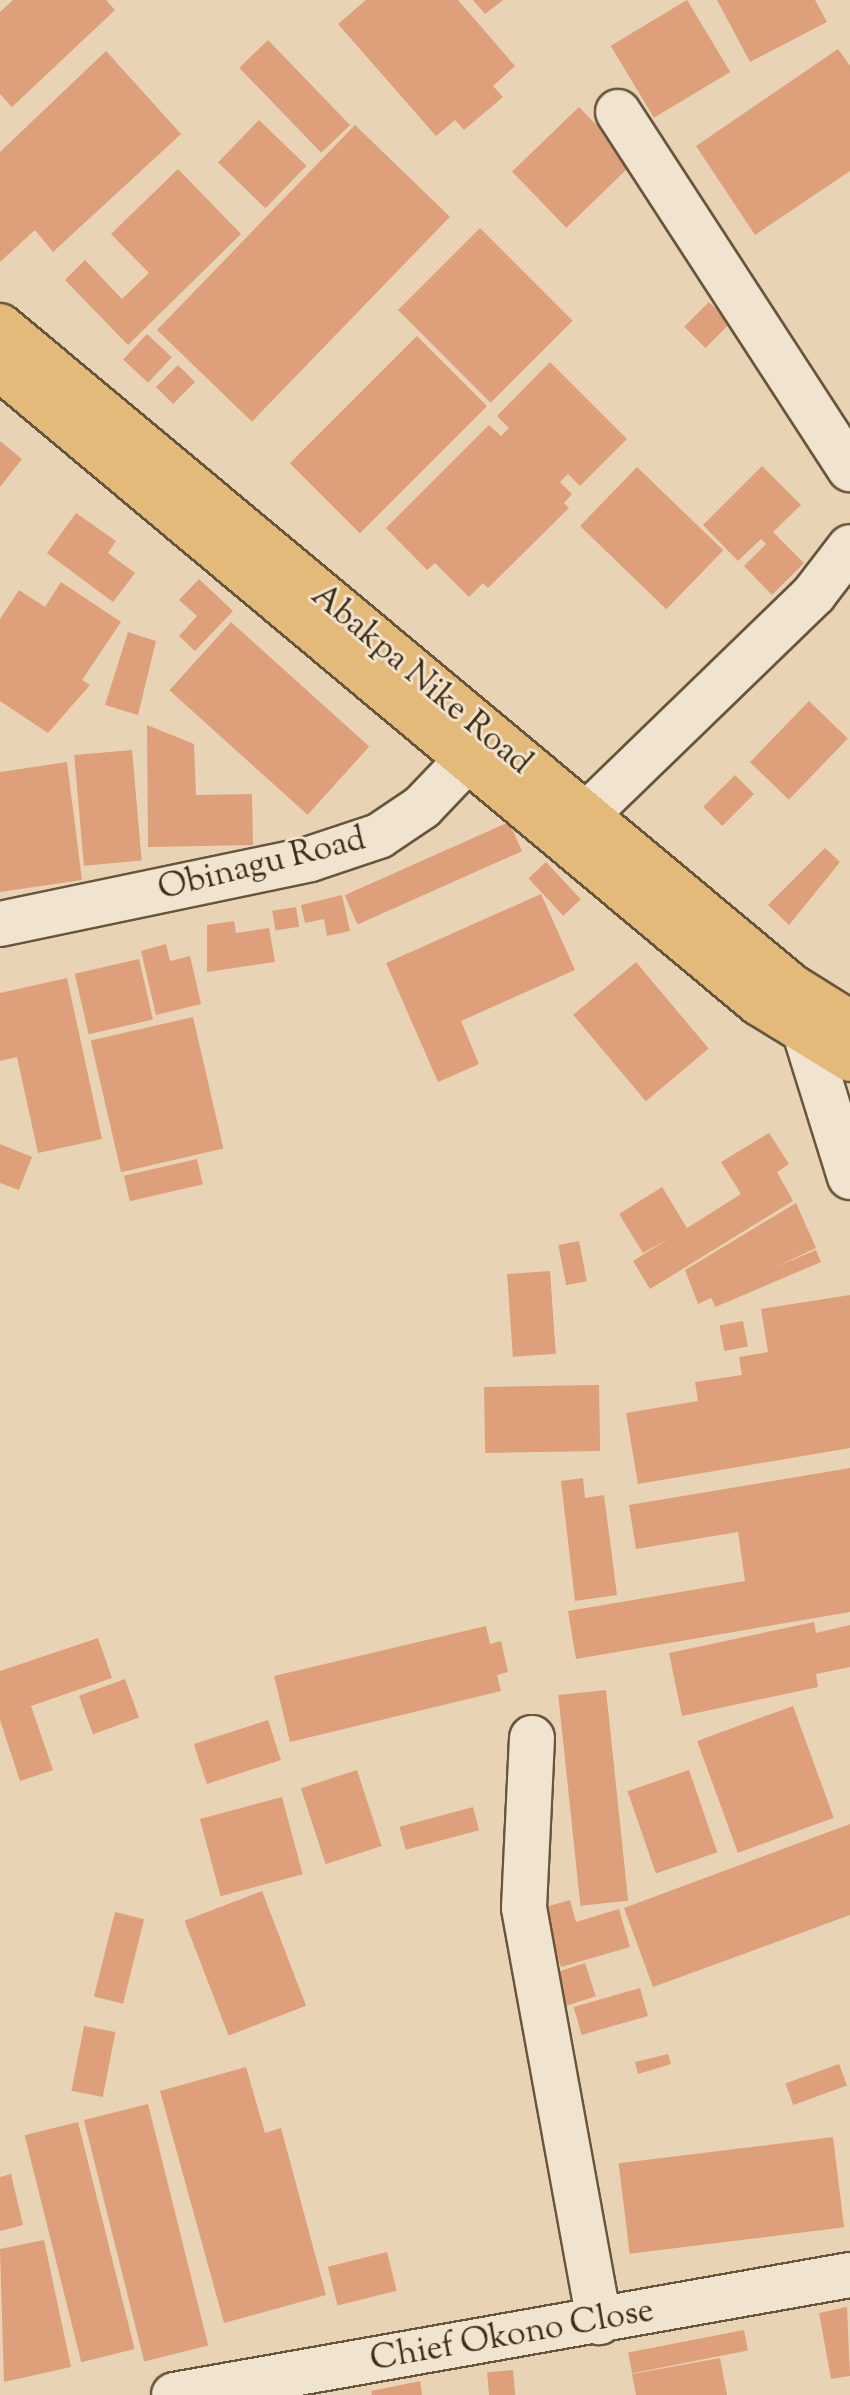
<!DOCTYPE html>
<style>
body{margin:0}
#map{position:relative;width:850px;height:2395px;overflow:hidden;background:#e8d4b5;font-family:"Sorts Mill Goudy",serif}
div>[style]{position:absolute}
.building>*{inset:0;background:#de9f7b;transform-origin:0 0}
.roads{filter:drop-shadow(2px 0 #68563c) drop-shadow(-2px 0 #68563c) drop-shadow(0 2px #68563c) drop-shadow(0 -2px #68563c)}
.minor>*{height:44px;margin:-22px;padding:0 22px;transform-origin:22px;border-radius:22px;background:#f0e3cf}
.major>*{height:44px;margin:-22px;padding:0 22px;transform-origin:22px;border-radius:22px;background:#e4ba7a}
span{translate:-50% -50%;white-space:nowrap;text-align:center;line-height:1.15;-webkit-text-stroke:6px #f0e3cf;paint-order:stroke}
.street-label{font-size:34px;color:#3e2c14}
</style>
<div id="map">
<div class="building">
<div style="clip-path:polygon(13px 0,106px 0,115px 10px,12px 107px,0 94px,0 12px)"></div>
<div style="clip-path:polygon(366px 0,458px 0,515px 66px,493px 86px,503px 97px,464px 130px,455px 120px,436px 136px,338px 24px)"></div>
<div style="clip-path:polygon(473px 0,503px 0,485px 14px)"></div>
<div style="left:687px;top:0;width:84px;height:89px;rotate:59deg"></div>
<div style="clip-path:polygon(717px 0,815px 0,827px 22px,750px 62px)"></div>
<div style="left:268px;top:40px;width:118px;height:40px;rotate:46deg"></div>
<div style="clip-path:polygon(838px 49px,850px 66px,850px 171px,755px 235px,696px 146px)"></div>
<div style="clip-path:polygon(106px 51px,181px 134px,53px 252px,35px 230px,0 262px,0 152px)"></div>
<div style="left:579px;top:107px;width:78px;height:93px;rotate:46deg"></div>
<div style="left:259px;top:120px;width:66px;height:59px;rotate:44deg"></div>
<div style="left:355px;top:125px;width:132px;height:285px;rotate:44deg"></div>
<div style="clip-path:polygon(178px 169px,241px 234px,128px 345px,65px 280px,85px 260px,122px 299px,149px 273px,111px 234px)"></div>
<div style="left:480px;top:228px;width:131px;height:116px;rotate:45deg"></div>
<div style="left:709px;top:302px;width:30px;height:35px;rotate:45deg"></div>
<div style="left:147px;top:334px;width:34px;height:35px;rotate:43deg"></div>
<div style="left:417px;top:336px;width:99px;height:180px;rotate:45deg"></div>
<div style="clip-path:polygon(550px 362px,627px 439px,580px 486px,568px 474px,560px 482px,572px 494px,564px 503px,569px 508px,488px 588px,483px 583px,469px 597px,435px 563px,427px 570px,386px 528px,489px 425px,501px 436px,509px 428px,497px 416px)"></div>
<div style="left:178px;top:365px;width:24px;height:31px;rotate:45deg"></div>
<div style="clip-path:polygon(0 441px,22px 459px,0 487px)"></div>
<div style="clip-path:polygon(762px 466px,801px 505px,773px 532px,804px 563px,772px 595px,744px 566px,766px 544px,761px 539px,738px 561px,703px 525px)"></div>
<div style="left:637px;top:467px;width:120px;height:82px;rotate:44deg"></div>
<div style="clip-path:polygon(76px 513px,116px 541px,108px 553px,135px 573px,113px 602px,47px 553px)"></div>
<div style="clip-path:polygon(199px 579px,233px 611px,195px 651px,179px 636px,197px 616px,179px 600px)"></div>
<div style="clip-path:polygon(61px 582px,121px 622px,82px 680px,90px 685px,48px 733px,0 701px,0 619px,19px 590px,45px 607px)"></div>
<div style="left:231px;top:622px;width:186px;height:92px;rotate:42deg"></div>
<div style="clip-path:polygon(128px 632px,156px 641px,138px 715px,105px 705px)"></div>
<div style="left:809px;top:701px;width:54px;height:85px;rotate:44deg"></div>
<div style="clip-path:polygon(147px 725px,194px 744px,196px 795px,252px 794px,253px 845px,148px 847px)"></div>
<div style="left:132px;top:750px;width:111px;height:58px;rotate:85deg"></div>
<div style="clip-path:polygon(67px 762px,82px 880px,0 892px,0 772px)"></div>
<div style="left:735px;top:775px;width:27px;height:45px;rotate:45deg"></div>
<div style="left:509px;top:822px;width:32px;height:180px;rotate:66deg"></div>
<div style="clip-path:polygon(825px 848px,840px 862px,789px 925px,768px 905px)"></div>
<div style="left:546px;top:862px;width:51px;height:24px;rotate:47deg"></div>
<div style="clip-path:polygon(541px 894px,575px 970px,461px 1021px,479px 1064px,438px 1082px,386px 963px)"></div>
<div style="clip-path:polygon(342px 895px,350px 931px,327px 936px,324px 919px,305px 923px,301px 905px)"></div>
<div style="left:296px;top:907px;width:20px;height:24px;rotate:81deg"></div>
<div style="clip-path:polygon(234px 921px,236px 933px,269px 928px,275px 962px,207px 972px,207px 925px)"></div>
<div style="clip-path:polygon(166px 944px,170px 961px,190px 956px,201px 1004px,156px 1015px,141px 951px)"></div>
<div style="left:139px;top:959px;width:62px;height:66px;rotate:77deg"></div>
<div style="left:636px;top:962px;width:113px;height:82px;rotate:50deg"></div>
<div style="clip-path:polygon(67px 978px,102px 1139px,38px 1153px,17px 1057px,0 1061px,0 993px)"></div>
<div style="left:193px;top:1017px;width:135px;height:105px;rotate:77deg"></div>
<div style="clip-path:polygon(769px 1133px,789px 1164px,777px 1172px,793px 1201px,650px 1289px,633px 1261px,670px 1238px,643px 1253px,619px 1214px,662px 1187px,687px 1228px,741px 1194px,721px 1162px)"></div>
<div style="clip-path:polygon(0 1144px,32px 1157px,19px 1190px,0 1183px)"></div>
<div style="left:197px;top:1159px;width:26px;height:75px;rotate:77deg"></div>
<div style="clip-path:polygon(796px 1203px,816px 1248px,698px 1304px,685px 1270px)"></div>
<div style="left:579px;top:1241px;width:41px;height:21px;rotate:79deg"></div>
<div style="left:816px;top:1250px;width:13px;height:115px;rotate:67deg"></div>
<div style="left:550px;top:1271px;width:83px;height:43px;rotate:86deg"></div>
<div style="clip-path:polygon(850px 1295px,850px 1448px,638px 1484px,626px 1413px,698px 1401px,695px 1382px,742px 1375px,739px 1357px,768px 1352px,761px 1309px)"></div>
<div style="left:743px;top:1321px;width:26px;height:24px;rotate:79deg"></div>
<div style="left:599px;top:1385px;width:66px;height:115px;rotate:89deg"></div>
<div style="clip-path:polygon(850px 1468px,850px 1612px,576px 1659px,568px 1611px,745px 1581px,738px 1532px,636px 1549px,629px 1505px)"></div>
<div style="clip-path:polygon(583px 1478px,585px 1498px,604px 1495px,617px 1595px,575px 1601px,561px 1481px)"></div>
<div style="clip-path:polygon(814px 1622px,816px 1633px,850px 1625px,850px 1667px,816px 1674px,818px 1687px,682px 1716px,669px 1653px)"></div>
<div style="clip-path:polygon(486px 1626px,490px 1644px,501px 1641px,508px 1672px,497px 1675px,501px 1691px,290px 1742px,274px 1676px)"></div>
<div style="clip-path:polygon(98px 1638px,112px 1678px,31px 1706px,53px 1770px,20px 1781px,0 1720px,0 1671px)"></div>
<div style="left:125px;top:1679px;width:41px;height:49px;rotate:70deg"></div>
<div style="left:606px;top:1690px;width:212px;height:48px;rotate:84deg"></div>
<div style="left:793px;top:1706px;width:119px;height:102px;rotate:70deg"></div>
<div style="left:268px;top:1720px;width:42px;height:78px;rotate:72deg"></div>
<div style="left:357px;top:1770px;width:80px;height:59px;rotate:72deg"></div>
<div style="left:689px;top:1770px;width:87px;height:65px;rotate:71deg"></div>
<div style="left:282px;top:1797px;width:80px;height:85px;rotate:75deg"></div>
<div style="left:473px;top:1807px;width:24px;height:76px;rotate:75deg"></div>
<div style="clip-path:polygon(850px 1824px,850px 1915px,653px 1987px,624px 1908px)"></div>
<div style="left:262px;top:1891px;width:123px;height:83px;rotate:69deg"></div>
<div style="clip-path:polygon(570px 1900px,576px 1922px,619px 1909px,630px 1947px,561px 1967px,542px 1908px)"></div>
<div style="left:115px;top:1912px;width:30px;height:87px;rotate:14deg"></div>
<div style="left:585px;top:1963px;width:35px;height:39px;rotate:72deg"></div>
<div style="left:640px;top:1988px;width:29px;height:69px;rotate:74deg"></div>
<div style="left:84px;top:2026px;width:32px;height:66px;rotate:11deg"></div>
<div style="clip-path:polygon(668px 2054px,671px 2064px,638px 2074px,635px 2062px)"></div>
<div style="left:839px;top:2064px;width:23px;height:57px;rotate:70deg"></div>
<div style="clip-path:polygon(246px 2067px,265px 2133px,281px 2128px,326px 2295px,224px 2323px,160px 2091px)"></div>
<div style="left:148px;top:2104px;width:249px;height:66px;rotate:76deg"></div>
<div style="left:78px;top:2122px;width:234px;height:55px;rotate:76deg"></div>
<div style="left:833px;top:2137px;width:91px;height:216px;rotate:83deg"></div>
<div style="clip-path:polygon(11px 2174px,23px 2225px,0 2231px,0 2177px)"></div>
<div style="clip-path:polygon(44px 2240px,71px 2367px,4px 2382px,0 2249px)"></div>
<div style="left:387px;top:2252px;width:40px;height:61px;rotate:76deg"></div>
<div style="clip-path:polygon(847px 2307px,850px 2376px,831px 2379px,819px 2313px)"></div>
<div style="left:744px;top:2330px;width:21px;height:118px;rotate:79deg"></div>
<div style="clip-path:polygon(720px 2358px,727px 2395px,636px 2395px,632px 2374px)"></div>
<div style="left:513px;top:2370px;width:25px;height:26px;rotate:85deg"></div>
<div style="clip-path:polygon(420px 2381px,422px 2395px,372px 2395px,371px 2391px)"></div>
</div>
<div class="roads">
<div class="minor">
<div style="left:618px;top:112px;width:426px;rotate:57deg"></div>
<div style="left:585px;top:816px;width:319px;rotate:-44.1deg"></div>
<div style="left:814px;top:594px;width:59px;rotate:-52.5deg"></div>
<div style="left:0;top:924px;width:317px;rotate:-11.8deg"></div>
<div style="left:310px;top:859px;width:73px;rotate:-18.4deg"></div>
<div style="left:379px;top:836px;width:52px;rotate:-34deg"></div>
<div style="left:422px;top:807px;width:97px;rotate:-46.3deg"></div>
<div style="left:797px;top:1007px;width:178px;rotate:72.7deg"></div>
<div style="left:532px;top:1738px;width:170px;rotate:92.7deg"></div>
<div style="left:524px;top:1908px;width:421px;rotate:79.7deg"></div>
<div style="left:174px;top:2395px;width:687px;rotate:-10.07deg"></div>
</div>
<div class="major">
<div style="left:0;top:326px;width:1030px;rotate:39.84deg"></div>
<div style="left:791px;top:986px;width:70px;rotate:32.1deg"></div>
<div style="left:0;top:368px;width:990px;rotate:39.92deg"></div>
<div style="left:759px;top:1003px;width:107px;rotate:31.6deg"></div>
</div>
</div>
<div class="street-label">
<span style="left:421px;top:680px;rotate:40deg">Abakpa Nike Road</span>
<span style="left:262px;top:865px;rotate:-14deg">Obinagu Road</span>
<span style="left:512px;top:2336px;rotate:-10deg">Chief Okono Close</span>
</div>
</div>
